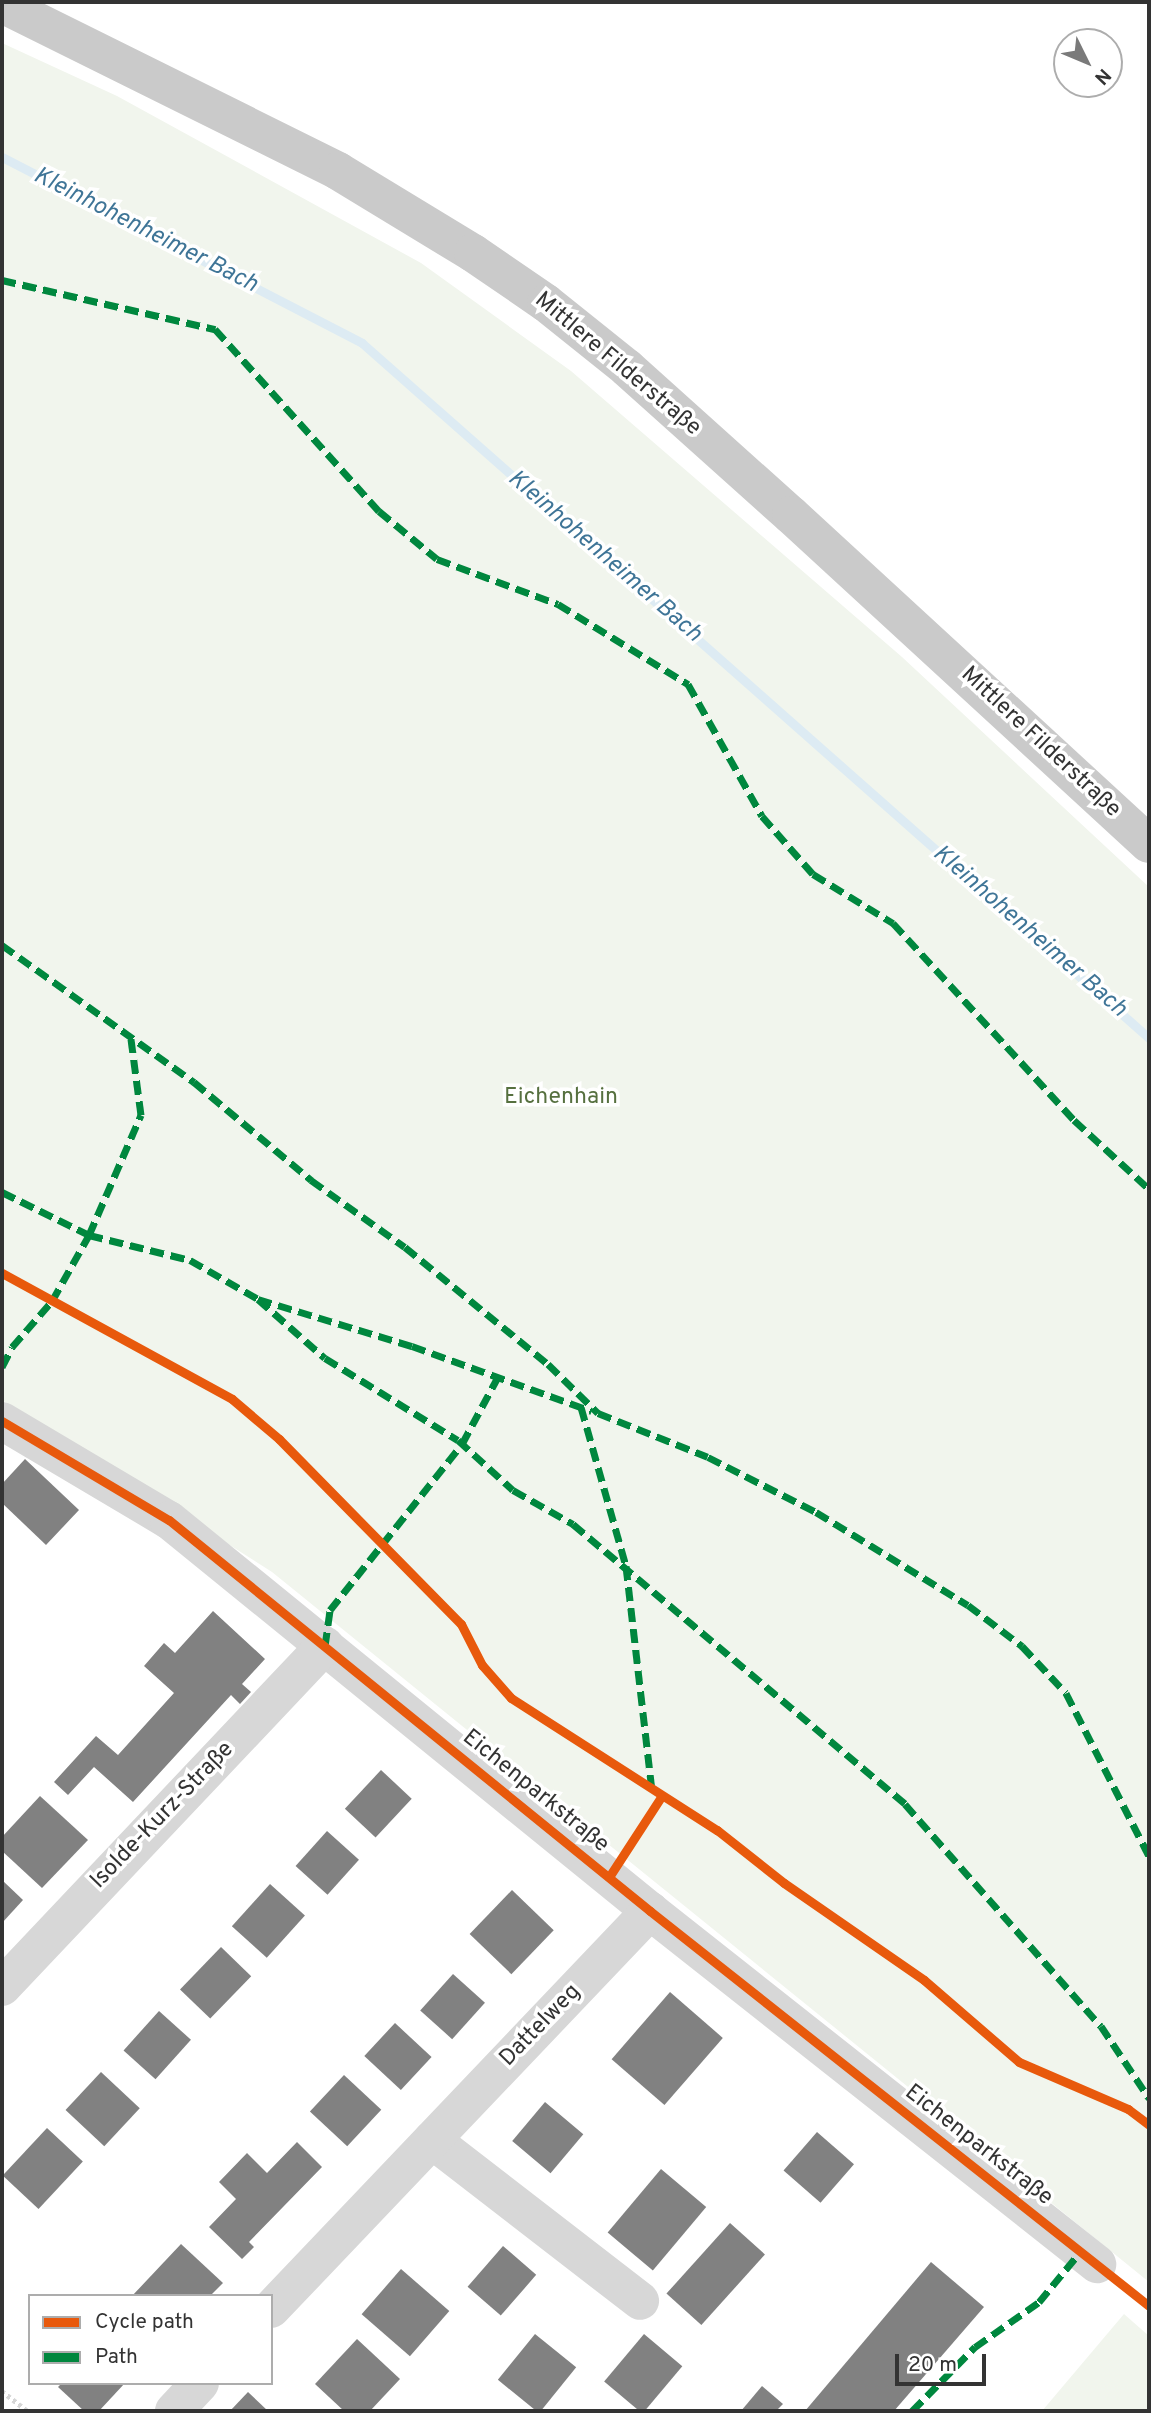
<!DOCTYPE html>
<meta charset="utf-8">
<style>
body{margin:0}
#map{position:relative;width:1151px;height:2413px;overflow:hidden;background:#fff;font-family:Overpass,sans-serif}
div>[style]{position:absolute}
.green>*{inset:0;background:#f1f5ed}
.stream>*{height:9px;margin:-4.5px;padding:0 4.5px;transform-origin:4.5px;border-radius:4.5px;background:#ddebf3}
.building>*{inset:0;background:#818181;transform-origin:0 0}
.path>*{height:4.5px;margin-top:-2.25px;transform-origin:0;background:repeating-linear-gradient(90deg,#d6d6d6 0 3.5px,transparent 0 7px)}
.minor>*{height:38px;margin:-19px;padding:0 19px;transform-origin:19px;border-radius:19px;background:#d7d7d7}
.major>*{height:38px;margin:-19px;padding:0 19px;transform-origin:19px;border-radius:19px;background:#cacaca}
.quiet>*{height:7px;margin-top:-3.5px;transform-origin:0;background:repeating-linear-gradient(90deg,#00873e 0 14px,transparent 0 21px)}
.cycleway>*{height:9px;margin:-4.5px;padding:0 4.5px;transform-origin:4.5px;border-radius:4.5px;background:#e8590c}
span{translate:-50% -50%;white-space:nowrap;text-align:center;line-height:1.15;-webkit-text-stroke:7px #fff;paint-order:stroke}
.street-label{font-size:23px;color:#333}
.park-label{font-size:23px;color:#56703f}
.water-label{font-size:24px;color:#3f7597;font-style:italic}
.frame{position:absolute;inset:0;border:4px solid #333;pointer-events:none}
.legend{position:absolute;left:28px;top:2294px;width:245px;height:91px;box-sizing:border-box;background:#fff;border:2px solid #adadad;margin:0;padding:9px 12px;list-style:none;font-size:21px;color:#333}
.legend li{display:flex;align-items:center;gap:14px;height:35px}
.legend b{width:35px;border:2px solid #adadad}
.north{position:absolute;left:1053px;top:28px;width:70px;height:70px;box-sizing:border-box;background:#fff;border:2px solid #adadad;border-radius:50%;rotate:133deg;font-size:19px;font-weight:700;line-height:28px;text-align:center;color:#333}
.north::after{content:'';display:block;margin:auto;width:24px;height:32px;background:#7a7a7a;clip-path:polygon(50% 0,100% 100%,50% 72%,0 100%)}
.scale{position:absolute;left:895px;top:2354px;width:91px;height:32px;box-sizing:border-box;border:4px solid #333;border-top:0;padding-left:9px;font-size:21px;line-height:24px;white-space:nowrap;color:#333;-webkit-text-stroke:5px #fff;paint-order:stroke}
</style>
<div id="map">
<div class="green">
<div style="clip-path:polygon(2px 43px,117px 96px,421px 263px,571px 371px,902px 657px,1149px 887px,1149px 2282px,272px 1572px,2px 1400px)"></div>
<div style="clip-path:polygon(1124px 2314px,1149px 2336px,1149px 2411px,1042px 2411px)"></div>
</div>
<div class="stream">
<div style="left:2px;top:157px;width:405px;rotate:27.3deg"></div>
<div style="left:362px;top:343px;width:1050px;rotate:41.45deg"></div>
</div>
<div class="building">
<div style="clip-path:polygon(25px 1459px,79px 1510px,46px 1545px,2px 1503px,2px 1484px)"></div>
<div style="clip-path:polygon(213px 1611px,265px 1659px,242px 1684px,251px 1692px,240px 1704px,231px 1695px,133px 1802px,94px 1767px,68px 1795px,54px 1782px,96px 1736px,118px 1755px,174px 1693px,144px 1666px,164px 1643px,175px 1653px)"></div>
<div style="left:381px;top:1770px;width:42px;height:53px;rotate:43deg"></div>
<div style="clip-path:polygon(40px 1796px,88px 1840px,42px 1888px,2px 1851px,2px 1837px)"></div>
<div style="left:327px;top:1831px;width:43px;height:47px;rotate:42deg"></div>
<div style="clip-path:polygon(2px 1880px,23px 1900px,2px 1923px)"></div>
<div style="left:270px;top:1884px;width:47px;height:57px;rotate:42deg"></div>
<div style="left:512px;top:1890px;width:58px;height:61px;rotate:44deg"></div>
<div style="left:221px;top:1947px;width:42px;height:59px;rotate:44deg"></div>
<div style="left:453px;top:1974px;width:43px;height:49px;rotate:42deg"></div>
<div style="left:670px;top:1992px;width:70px;height:89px;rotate:41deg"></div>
<div style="left:159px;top:2011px;width:43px;height:53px;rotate:42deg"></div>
<div style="left:395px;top:2023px;width:50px;height:45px;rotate:43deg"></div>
<div style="left:101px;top:2072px;width:53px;height:52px;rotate:43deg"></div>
<div style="left:344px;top:2075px;width:51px;height:50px;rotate:43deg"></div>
<div style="left:545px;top:2102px;width:50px;height:51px;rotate:40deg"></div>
<div style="left:47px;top:2128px;width:49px;height:65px;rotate:43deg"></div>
<div style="left:817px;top:2132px;width:49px;height:51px;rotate:41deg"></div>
<div style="clip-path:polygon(297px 2142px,322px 2167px,249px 2242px,254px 2247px,242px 2259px,209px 2227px,236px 2199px,219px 2182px,247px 2153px,267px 2173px)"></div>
<div style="left:661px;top:2169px;width:59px;height:83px;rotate:40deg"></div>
<div style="left:730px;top:2223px;width:47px;height:95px;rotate:42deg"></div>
<div style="clip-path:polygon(181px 2244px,223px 2283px,210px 2296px,132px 2296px)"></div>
<div style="left:503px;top:2246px;width:44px;height:54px;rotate:41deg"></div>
<div style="clip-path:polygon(931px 2262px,984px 2307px,894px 2411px,805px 2411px)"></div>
<div style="left:401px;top:2269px;width:64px;height:60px;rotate:41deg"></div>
<div style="left:535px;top:2334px;width:53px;height:59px;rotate:39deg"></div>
<div style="left:644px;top:2334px;width:50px;height:62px;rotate:40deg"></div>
<div style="clip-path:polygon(357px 2339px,400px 2379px,370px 2411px,344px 2411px,315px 2384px)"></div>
<div style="clip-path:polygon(62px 2383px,125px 2383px,99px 2411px,84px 2411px,58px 2387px)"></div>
<div style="clip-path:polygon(762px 2386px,783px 2404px,776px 2411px,741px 2411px)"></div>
<div style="clip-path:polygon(248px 2392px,268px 2411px,230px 2411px)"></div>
</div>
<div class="path">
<div style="left:2px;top:2391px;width:33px;rotate:38deg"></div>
</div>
<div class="minor">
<div style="left:2px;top:1421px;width:194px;rotate:30.7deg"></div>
<div style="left:169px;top:1520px;width:620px;rotate:39.11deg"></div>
<div style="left:650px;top:1911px;width:570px;rotate:38.3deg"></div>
<div style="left:2px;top:1987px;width:470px;rotate:-46.6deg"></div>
<div style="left:432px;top:2140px;width:263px;rotate:37.7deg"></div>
<div style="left:271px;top:2309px;width:550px;rotate:-46.4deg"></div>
<div style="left:174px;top:2411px;width:38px;rotate:-47deg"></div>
</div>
<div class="major">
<div style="left:2px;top:4px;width:375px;rotate:26.4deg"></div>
<div style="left:338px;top:171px;width:158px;rotate:31.3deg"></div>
<div style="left:473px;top:253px;width:88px;rotate:34.4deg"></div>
<div style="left:546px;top:303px;width:104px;rotate:38.7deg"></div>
<div style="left:627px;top:368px;width:220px;rotate:41.9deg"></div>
<div style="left:791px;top:515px;width:486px;rotate:42.6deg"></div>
</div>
<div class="quiet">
<div style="left:2px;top:280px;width:219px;rotate:13deg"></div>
<div style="left:215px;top:329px;width:245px;rotate:48deg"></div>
<div style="left:379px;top:511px;width:75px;rotate:39.6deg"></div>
<div style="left:437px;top:559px;width:129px;rotate:20.4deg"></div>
<div style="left:558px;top:604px;width:153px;rotate:31.6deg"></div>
<div style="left:688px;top:684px;width:151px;rotate:60.7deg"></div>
<div style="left:762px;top:816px;width:77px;rotate:48.7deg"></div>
<div style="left:813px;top:874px;width:94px;rotate:31.5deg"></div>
<div style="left:893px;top:923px;width:268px;rotate:47.4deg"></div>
<div style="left:1074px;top:1120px;width:102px;rotate:42.6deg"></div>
<div style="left:2px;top:945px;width:236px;rotate:35.5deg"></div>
<div style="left:194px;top:1082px;width:153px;rotate:39.9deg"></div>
<div style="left:311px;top:1180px;width:115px;rotate:35.5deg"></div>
<div style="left:405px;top:1247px;width:185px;rotate:39.3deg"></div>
<div style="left:548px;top:1364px;width:70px;rotate:44.4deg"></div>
<div style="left:598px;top:1413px;width:118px;rotate:21.8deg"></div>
<div style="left:708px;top:1457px;width:121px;rotate:27deg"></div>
<div style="left:816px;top:1512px;width:178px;rotate:31.5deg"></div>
<div style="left:968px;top:1605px;width:68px;rotate:37.2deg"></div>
<div style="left:1022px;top:1646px;width:64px;rotate:46.9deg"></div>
<div style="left:1066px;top:1693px;width:183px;rotate:63deg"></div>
<div style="left:2px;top:1192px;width:97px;rotate:26.3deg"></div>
<div style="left:89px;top:1235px;width:104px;rotate:13.9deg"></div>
<div style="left:190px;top:1260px;width:78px;rotate:29.8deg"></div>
<div style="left:258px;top:1299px;width:161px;rotate:17deg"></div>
<div style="left:412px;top:1346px;width:191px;rotate:19.9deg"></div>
<div style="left:258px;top:1299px;width:89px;rotate:41.4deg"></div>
<div style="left:325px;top:1358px;width:156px;rotate:31.7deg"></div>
<div style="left:458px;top:1440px;width:74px;rotate:42.3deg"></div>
<div style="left:513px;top:1490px;width:69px;rotate:29.5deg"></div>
<div style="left:573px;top:1524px;width:434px;rotate:40.1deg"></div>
<div style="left:905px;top:1804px;width:296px;rotate:48.6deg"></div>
<div style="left:1101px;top:2026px;width:87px;rotate:56.3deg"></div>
<div style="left:2px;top:1367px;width:22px;rotate:-63deg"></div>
<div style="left:12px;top:1347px;width:61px;rotate:-49deg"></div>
<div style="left:52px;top:1301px;width:76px;rotate:-60.7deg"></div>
<div style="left:89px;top:1235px;width:131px;rotate:-66.6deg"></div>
<div style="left:141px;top:1115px;width:77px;rotate:-97.5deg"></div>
<div style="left:581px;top:1407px;width:165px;rotate:74.2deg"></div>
<div style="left:626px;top:1566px;width:226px;rotate:83.4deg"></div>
<div style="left:325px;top:1646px;width:36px;rotate:-82deg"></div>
<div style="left:330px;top:1610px;width:212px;rotate:-51.5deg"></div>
<div style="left:462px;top:1444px;width:76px;rotate:-61.8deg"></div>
<div style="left:912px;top:2411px;width:90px;rotate:-45.5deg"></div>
<div style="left:975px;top:2347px;width:78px;rotate:-35.1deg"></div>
<div style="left:1039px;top:2302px;width:66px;rotate:-50.5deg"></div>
</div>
<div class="cycleway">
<div style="left:2px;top:1273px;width:262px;rotate:28.7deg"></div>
<div style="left:232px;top:1399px;width:62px;rotate:40.4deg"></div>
<div style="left:279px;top:1439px;width:260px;rotate:45.5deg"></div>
<div style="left:461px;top:1624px;width:46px;rotate:62.9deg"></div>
<div style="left:482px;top:1665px;width:44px;rotate:48.7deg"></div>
<div style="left:511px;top:1698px;width:245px;rotate:32.7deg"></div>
<div style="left:717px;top:1830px;width:85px;rotate:38.3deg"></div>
<div style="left:784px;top:1883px;width:170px;rotate:34.7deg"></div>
<div style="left:924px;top:1980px;width:125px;rotate:40.8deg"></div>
<div style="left:1019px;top:2062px;width:119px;rotate:23.3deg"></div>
<div style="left:1128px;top:2109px;width:26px;rotate:37deg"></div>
<div style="left:2px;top:1421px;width:194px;rotate:30.7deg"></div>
<div style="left:169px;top:1520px;width:620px;rotate:39.11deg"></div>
<div style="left:650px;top:1911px;width:636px;rotate:38.36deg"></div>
<div style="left:609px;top:1877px;width:95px;rotate:-57deg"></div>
</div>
<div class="street-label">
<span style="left:617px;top:365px;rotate:40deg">Mittlere Filderstraße</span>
<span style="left:1040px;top:743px;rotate:43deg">Mittlere Filderstraße</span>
<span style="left:535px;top:1792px;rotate:39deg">Eichenparkstraße</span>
<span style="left:163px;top:1816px;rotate:-46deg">Isolde-Kurz-Straße</span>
<span style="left:541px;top:2026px;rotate:-46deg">Dattelweg</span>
<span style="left:978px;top:2146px;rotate:38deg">Eichenparkstraße</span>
</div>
<div class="park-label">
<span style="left:561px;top:1098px">Eichenhain</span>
</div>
<div class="water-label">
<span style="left:145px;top:231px;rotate:27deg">Kleinhohenheimer Bach</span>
<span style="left:604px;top:557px;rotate:41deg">Kleinhohenheimer Bach</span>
<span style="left:1029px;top:932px;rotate:41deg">Kleinhohenheimer Bach</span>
</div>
<div class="frame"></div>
<ul class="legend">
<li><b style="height:9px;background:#e8590c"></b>Cycle path</li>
<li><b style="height:9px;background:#00873e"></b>Path</li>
</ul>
<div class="north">N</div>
<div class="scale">20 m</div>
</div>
